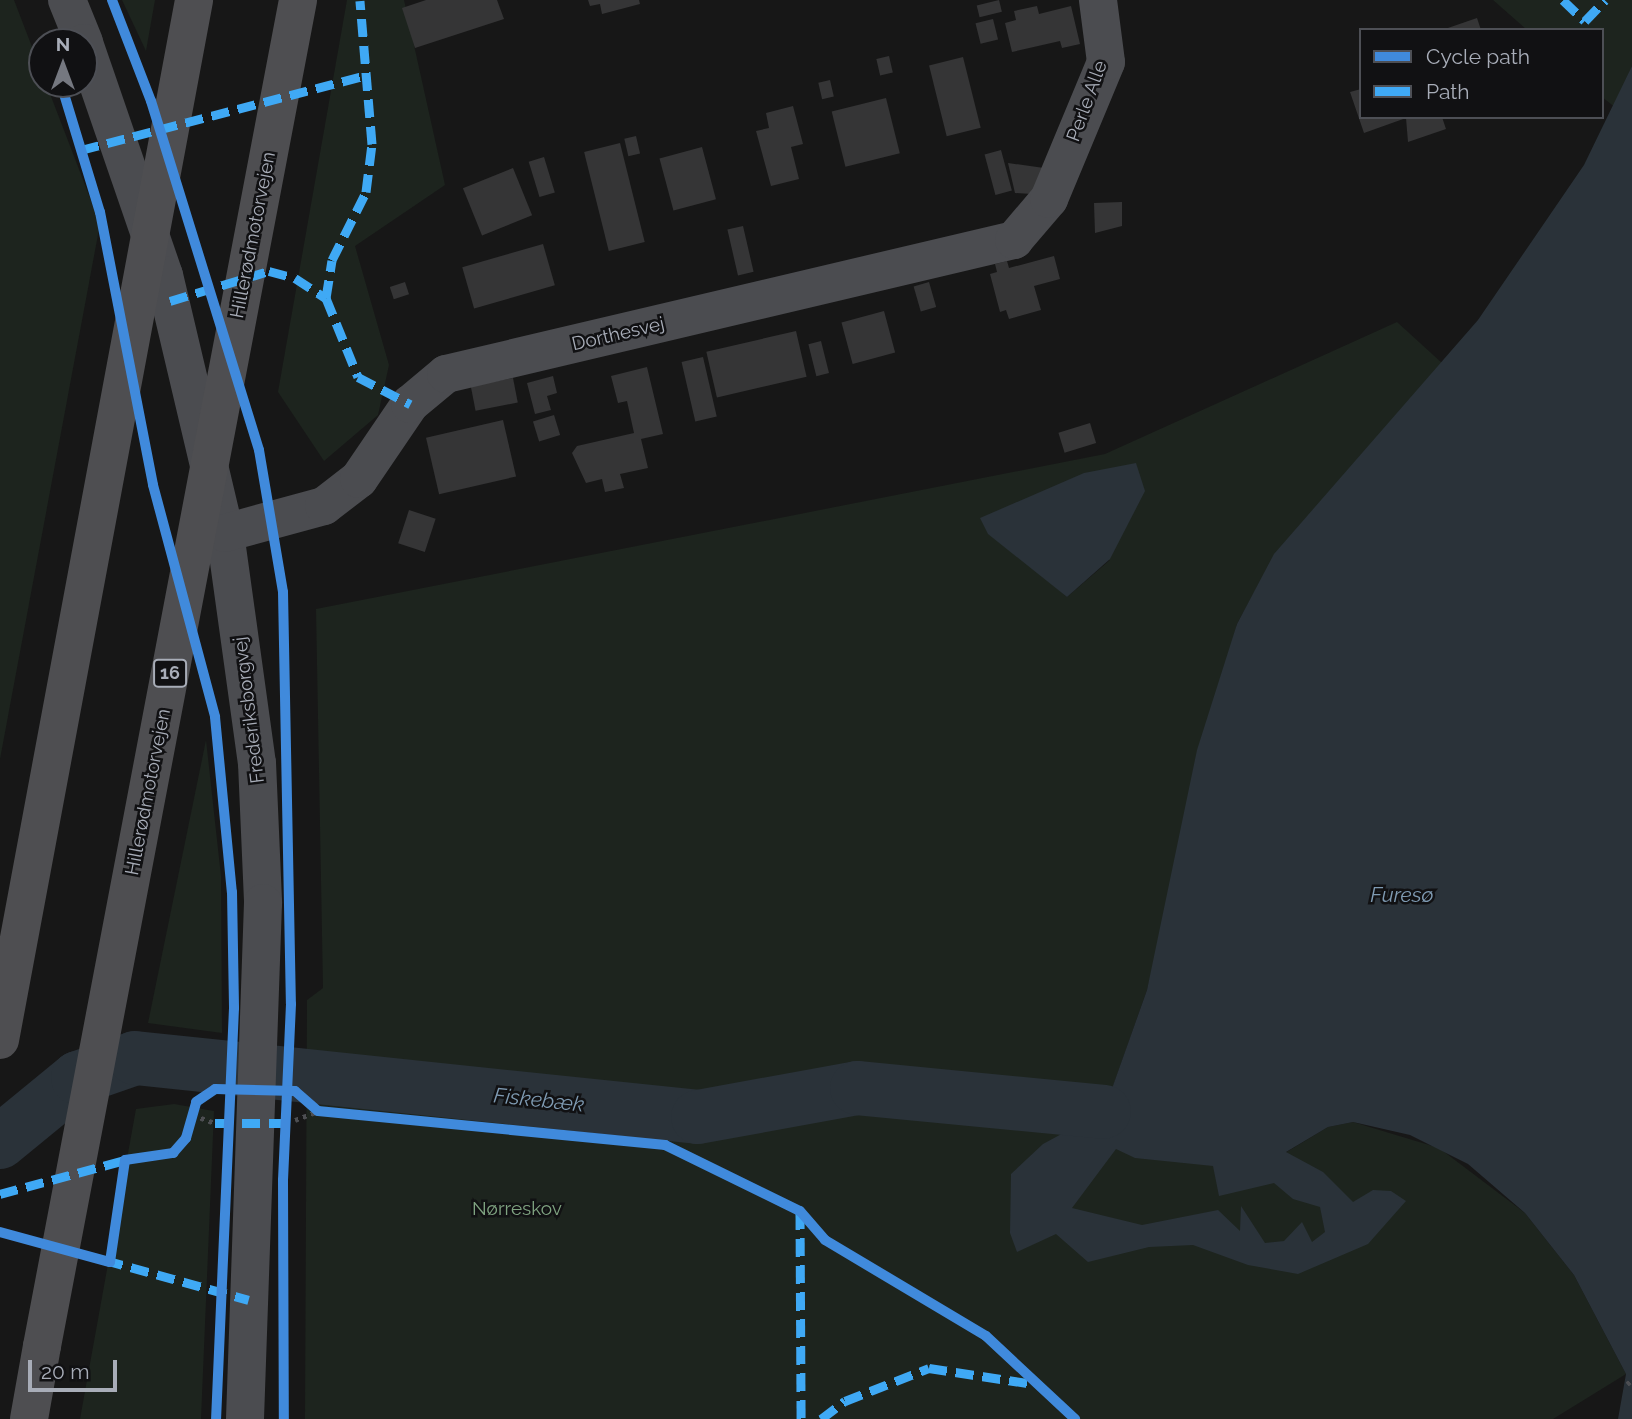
<!DOCTYPE html>
<meta charset="utf-8">
<style>
body{margin:0}
#map{position:relative;width:1632px;height:1419px;overflow:hidden;background:#171717;font-family:Raleway,sans-serif}
div>[style]{position:absolute}
.green>*{inset:0;background:#1d241e}
.water>*{inset:0;background:#2a3239}
.river>*{height:54px;margin:-27px;padding:0 27px;transform-origin:27px;border-radius:27px;background:#2a3239}
.building>*{inset:0;background:#353536;transform-origin:0 0}
.path>*{height:4.5px;margin-top:-2.25px;transform-origin:0;background:repeating-linear-gradient(90deg,#4d4e52 0 3.5px,transparent 0 8.5px)}
.minor>*{height:38px;margin:-19px;padding:0 19px;transform-origin:19px;border-radius:19px;background:#4b4c50}
.highway>*{height:38px;margin:-19px;padding:0 19px;transform-origin:19px;border-radius:19px;background:#4e4e51}
.highway-bridge>*{height:38px;margin:-19px;padding:0 19px;transform-origin:19px;border-radius:19px;background:#4e4e51}
.quiet>*{height:9px;margin-top:-4.5px;transform-origin:0;background:repeating-linear-gradient(90deg,#3fa9f5 0 18px,transparent 0 27px)}
.cycleway>*{height:10px;margin:-5px;padding:0 5px;transform-origin:5px;border-radius:5px;background:#408adc}
span{translate:-50% -50%;white-space:nowrap;text-align:center;line-height:1.15;-webkit-text-stroke:5px #111113;paint-order:stroke}
.shield-label span{padding:2px 5px;background:#111113;border:2px solid;border-radius:5px;-webkit-text-stroke-width:0}
.shield-label{font-size:18px;color:#a8adb8;font-weight:700}
.street-label{font-size:19px;color:#a8adb8}
.park-label{font-size:19px;color:#7fa381}
.water-label{font-size:21px;color:#7f9bb3;font-style:italic}
.legend{position:absolute;left:1359px;top:28px;width:245px;height:91px;box-sizing:border-box;background:#111113;border:2px solid #4d4f55;margin:0;padding:9px 12px;list-style:none;font-size:21px;color:#a8adb8}
.legend li{display:flex;align-items:center;gap:14px;height:35px}
.legend b{width:35px;border:2px solid #4d4f55}
.north{position:absolute;left:28px;top:28px;width:70px;height:70px;box-sizing:border-box;background:#111113;border:2px solid #4d4f55;border-radius:50%;rotate:0deg;font-size:19px;font-weight:700;line-height:28px;text-align:center;color:#a8adb8}
.north::after{content:'';display:block;margin:auto;width:24px;height:32px;background:#757880;clip-path:polygon(50% 0,100% 100%,50% 72%,0 100%)}
.scale{position:absolute;left:28px;top:1360px;width:89px;height:32px;box-sizing:border-box;border:4px solid #a8adb8;border-top:0;padding-left:9px;font-size:21px;line-height:24px;white-space:nowrap;color:#a8adb8;-webkit-text-stroke:5px #111113;paint-order:stroke}
</style>
<div id="map">
<div class="green">
<div style="clip-path:polygon(0 0,14px 0,100px 224px,0 759px)"></div>
<div style="clip-path:polygon(122px 0,155px 0,146px 51px)"></div>
<div style="clip-path:polygon(347px 0,404px 0,445px 185px,355px 246px,389px 365px,378px 415px,324px 461px,278px 392px)"></div>
<div style="clip-path:polygon(1493px 0,1632px 0,1632px 66px,1616px 108px,1602px 97px,1602px 30px,1527px 30px)"></div>
<div style="clip-path:polygon(evenodd,1397px 322px,1442px 363px,1275px 554px,1237px 624px,1147px 990px,1104px 1112px,1285px 1153px,1328px 1127px,1353px 1122px,1439px 1148px,1525px 1213px,1574px 1275px,1626px 1374px,1553px 1419px,305px 1419px,307px 1000px,323px 988px,316px 609px,1105px 454px,1397px 322px,1110px 560px,1067px 597px,1031px 566px,1110px 560px)"></div>
<div style="clip-path:polygon(206px 740px,221px 876px,222px 1033px,148px 1023px)"></div>
<div style="clip-path:polygon(174px 1104px,214px 1111px,201px 1419px,80px 1419px,136px 1109px)"></div>
</div>
<div class="water">
<div style="clip-path:polygon(evenodd,1632px 66px,1632px 1419px,1618px 1419px,1626px 1374px,1574px 1275px,1525px 1213px,1468px 1164px,1410px 1135px,1353px 1122px,1328px 1127px,1286px 1152px,1323px 1172px,1353px 1202px,1373px 1190px,1391px 1191px,1406px 1201px,1368px 1244px,1298px 1274px,1248px 1265px,1193px 1245px,1149px 1247px,1088px 1262px,1056px 1234px,1017px 1252px,1010px 1233px,1011px 1174px,1043px 1144px,1104px 1111px,1147px 990px,1197px 750px,1237px 624px,1274px 554px,1478px 320px,1584px 165px,1632px 66px,1116px 1149px,1135px 1158px,1213px 1166px,1219px 1196px,1274px 1183px,1293px 1199px,1320px 1207px,1325px 1232px,1312px 1242px,1302px 1222px,1284px 1241px,1265px 1243px,1241px 1206px,1240px 1231px,1218px 1210px,1142px 1225px,1072px 1208px,1116px 1149px)"></div>
<div style="clip-path:polygon(1136px 463px,1145px 491px,1110px 559px,1067px 597px,988px 534px,980px 518px,1084px 473px)"></div>
</div>
<div class="river">
<div style="left:0;top:1142px;width:101px;rotate:-39.4deg"></div>
<div style="left:78px;top:1078px;width:60px;rotate:-19.3deg"></div>
<div style="left:135px;top:1058px;width:566px;rotate:5.98deg"></div>
<div style="left:698px;top:1117px;width:162px;rotate:-10.3deg"></div>
<div style="left:857px;top:1088px;width:248px;rotate:5.5deg"></div>
</div>
<div class="building">
<div style="clip-path:polygon(426px 0,497px 0,504px 19px,415px 48px,402px 8px)"></div>
<div style="clip-path:polygon(588px 0,639px 0,640px 4px,602px 14px,600px 4px,590px 6px)"></div>
<div style="left:999px;top:0;width:12px;height:23px;rotate:76deg"></div>
<div style="clip-path:polygon(1037px 6px,1039px 14px,1071px 6px,1080px 44px,1062px 48px,1060px 41px,1012px 52px,1005px 23px,1016px 20px,1014px 11px)"></div>
<div style="clip-path:polygon(1477px 18px,1481px 30px,1446px 30px,1445px 29px)"></div>
<div style="left:993px;top:19px;width:21px;height:18px;rotate:76deg"></div>
<div style="left:889px;top:56px;width:17px;height:13px;rotate:77deg"></div>
<div style="left:963px;top:57px;width:73px;height:35px;rotate:76deg"></div>
<div style="left:830px;top:80px;width:17px;height:12px;rotate:77deg"></div>
<div style="clip-path:polygon(1361px 89px,1361px 117px,1442px 117px,1446px 129px,1408px 142px,1406px 118px,1364px 133px,1350px 92px)"></div>
<div style="left:886px;top:98px;width:57px;height:56px;rotate:76deg"></div>
<div style="clip-path:polygon(793px 106px,803px 144px,791px 147px,799px 179px,771px 186px,756px 131px,769px 128px,766px 113px)"></div>
<div style="left:636px;top:136px;width:18px;height:12px;rotate:77deg"></div>
<div style="left:620px;top:143px;width:102px;height:37px;rotate:76deg"></div>
<div style="left:702px;top:147px;width:54px;height:44px;rotate:75deg"></div>
<div style="left:1001px;top:150px;width:42px;height:17px;rotate:75deg"></div>
<div style="left:544px;top:157px;width:37px;height:16px;rotate:73deg"></div>
<div style="clip-path:polygon(1008px 163px,1044px 168px,1032px 194px,1015px 193px)"></div>
<div style="left:513px;top:168px;width:51px;height:54px;rotate:68deg"></div>
<div style="clip-path:polygon(1122px 202px,1122px 226px,1095px 233px,1094px 203px)"></div>
<div style="left:743px;top:226px;width:47px;height:16px;rotate:77deg"></div>
<div style="left:543px;top:244px;width:43px;height:84px;rotate:74deg"></div>
<div style="clip-path:polygon(1054px 256px,1060px 279px,1034px 286px,1041px 310px,1009px 319px,1006px 310px,1000px 312px,990px 274px,997px 272px,995px 264px,1007px 261px,1009px 268px)"></div>
<div style="left:405px;top:282px;width:13px;height:16px;rotate:72deg"></div>
<div style="left:929px;top:282px;width:26px;height:16px;rotate:74deg"></div>
<div style="left:884px;top:311px;width:43px;height:44px;rotate:75deg"></div>
<div style="left:796px;top:331px;width:47px;height:92px;rotate:77deg"></div>
<div style="left:821px;top:341px;width:33px;height:13px;rotate:76deg"></div>
<div style="left:703px;top:357px;width:61px;height:22px;rotate:77deg"></div>
<div style="clip-path:polygon(647px 367px,663px 434px,641px 439px,648px 468px,620px 474px,624px 488px,605px 492px,602px 479px,586px 483px,572px 453px,577px 446px,634px 433px,627px 401px,618px 403px,611px 376px)"></div>
<div style="clip-path:polygon(553px 376px,557px 393px,547px 396px,551px 410px,535px 414px,527px 383px)"></div>
<div style="left:513px;top:378px;width:25px;height:43px;rotate:79deg"></div>
<div style="left:554px;top:415px;width:21px;height:22px;rotate:73deg"></div>
<div style="left:503px;top:420px;width:58px;height:79px;rotate:77deg"></div>
<div style="left:1090px;top:423px;width:21px;height:33px;rotate:73deg"></div>
<div style="left:409px;top:510px;width:28px;height:35px;rotate:18deg"></div>
</div>
<div class="path">
<div style="left:193px;top:1115px;width:23px;rotate:20deg"></div>
<div style="left:295px;top:1120px;width:25px;rotate:-21deg"></div>
<div style="left:1627px;top:1384px;width:6px;rotate:-39deg"></div>
</div>
<div class="minor">
<div style="left:67px;top:0;width:45px;rotate:68deg"></div>
<div style="left:84px;top:43px;width:245px;rotate:71deg"></div>
<div style="left:164px;top:275px;width:265px;rotate:76.7deg"></div>
<div style="left:225px;top:533px;width:232px;rotate:82.1deg"></div>
<div style="left:257px;top:763px;width:140px;rotate:87.5deg"></div>
<div style="left:263px;top:903px;width:516px;rotate:92deg"></div>
<div style="left:225px;top:533px;width:103px;rotate:-15.3deg"></div>
<div style="left:324px;top:506px;width:44px;rotate:-37.6deg"></div>
<div style="left:359px;top:479px;width:91px;rotate:-55.8deg"></div>
<div style="left:410px;top:404px;width:47px;rotate:-39.8deg"></div>
<div style="left:446px;top:374px;width:584px;rotate:-13.27deg"></div>
<div style="left:1014px;top:240px;width:54px;rotate:-49.5deg"></div>
<div style="left:1049px;top:199px;width:148px;rotate:-67.4deg"></div>
<div style="left:1106px;top:62px;width:63px;rotate:-97.4deg"></div>
</div>
<div class="highway">
<div style="left:29px;top:1419px;width:74px;rotate:-79.9deg"></div>
</div>
<div class="highway-bridge">
<div style="left:0;top:1040px;width:1058px;rotate:-79.43deg"></div>
<div style="left:42px;top:1346px;width:1370px;rotate:-79.23deg"></div>
</div>
<div class="quiet">
<div style="left:1563px;top:0;width:30px;rotate:44deg"></div>
<div style="left:1585px;top:21px;width:29px;rotate:-46deg"></div>
<div style="left:81px;top:150px;width:295px;rotate:-14.7deg"></div>
<div style="left:326px;top:298px;width:38px;rotate:-81deg"></div>
<div style="left:332px;top:260px;width:76px;rotate:-63.4deg"></div>
<div style="left:366px;top:192px;width:48px;rotate:-82.9deg"></div>
<div style="left:372px;top:144px;width:144px;rotate:-94.8deg"></div>
<div style="left:170px;top:301px;width:103px;rotate:-16.9deg"></div>
<div style="left:269px;top:271px;width:27px;rotate:15deg"></div>
<div style="left:295px;top:278px;width:37px;rotate:33deg"></div>
<div style="left:326px;top:298px;width:85px;rotate:67.9deg"></div>
<div style="left:358px;top:377px;width:59px;rotate:27.4deg"></div>
<div style="left:215px;top:1123px;width:74px"></div>
<div style="left:0;top:1194px;width:130px;rotate:-15.2deg"></div>
<div style="left:800px;top:1211px;width:208px;rotate:89.7deg"></div>
<div style="left:105px;top:1260px;width:149px;rotate:15.5deg"></div>
<div style="left:821px;top:1419px;width:30px;rotate:-37deg"></div>
<div style="left:845px;top:1401px;width:90px;rotate:-21.4deg"></div>
<div style="left:929px;top:1368px;width:106px;rotate:8.7deg"></div>
</div>
<div class="cycleway">
<div style="left:112px;top:0;width:108px;rotate:68.9deg"></div>
<div style="left:151px;top:101px;width:365px;rotate:72.8deg"></div>
<div style="left:259px;top:450px;width:144px;rotate:80.4deg"></div>
<div style="left:283px;top:592px;width:412px;rotate:88.9deg"></div>
<div style="left:291px;top:1004px;width:176px;rotate:92.6deg"></div>
<div style="left:283px;top:1180px;width:239px;rotate:89.8deg"></div>
<div style="left:61px;top:84px;width:134px;rotate:73.1deg"></div>
<div style="left:100px;top:212px;width:278px;rotate:79deg"></div>
<div style="left:153px;top:485px;width:240px;rotate:75deg"></div>
<div style="left:215px;top:717px;width:176px;rotate:84.5deg"></div>
<div style="left:232px;top:892px;width:116px;rotate:89deg"></div>
<div style="left:234px;top:1008px;width:411px;rotate:92.5deg"></div>
<div style="left:0;top:1232px;width:114px;rotate:15.3deg"></div>
<div style="left:110px;top:1262px;width:103px;rotate:-81.6deg"></div>
<div style="left:125px;top:1160px;width:49px;rotate:-8.3deg"></div>
<div style="left:173px;top:1153px;width:20px;rotate:-49deg"></div>
<div style="left:186px;top:1138px;width:37px;rotate:-74deg"></div>
<div style="left:196px;top:1102px;width:23px;rotate:-34deg"></div>
<div style="left:215px;top:1089px;width:80px;rotate:1.4deg"></div>
<div style="left:295px;top:1091px;width:30px;rotate:41deg"></div>
<div style="left:318px;top:1111px;width:349px;rotate:5.6deg"></div>
<div style="left:665px;top:1145px;width:150px;rotate:26.1deg"></div>
<div style="left:800px;top:1211px;width:38px;rotate:49deg"></div>
<div style="left:825px;top:1240px;width:187px;rotate:30.8deg"></div>
<div style="left:986px;top:1336px;width:122px;rotate:43deg"></div>
</div>
<div class="shield-label">
<span style="left:170px;top:673px">16</span>
</div>
<div class="street-label">
<span style="left:1087px;top:101px;rotate:-70deg">Perle Alle</span>
<span style="left:253px;top:235px;rotate:-79deg">Hillerødmotorvejen</span>
<span style="left:618px;top:334px;rotate:-13deg">Dorthesvej</span>
<span style="left:249px;top:710px;rotate:-97deg">Frederiksborgvej</span>
<span style="left:148px;top:792px;rotate:-79deg">Hillerødmotorvejen</span>
</div>
<div class="park-label">
<span style="left:517px;top:1209px">Nørreskov</span>
</div>
<div class="water-label">
<span style="left:1402px;top:895px">Furesø</span>
<span style="left:539px;top:1100px;rotate:6deg">Fiskebæk</span>
</div>
<ul class="legend">
<li><b style="height:9px;background:#408adc"></b>Cycle path</li>
<li><b style="height:9px;background:#3fa9f5"></b>Path</li>
</ul>
<div class="north">N</div>
<div class="scale">20 m</div>
</div>
